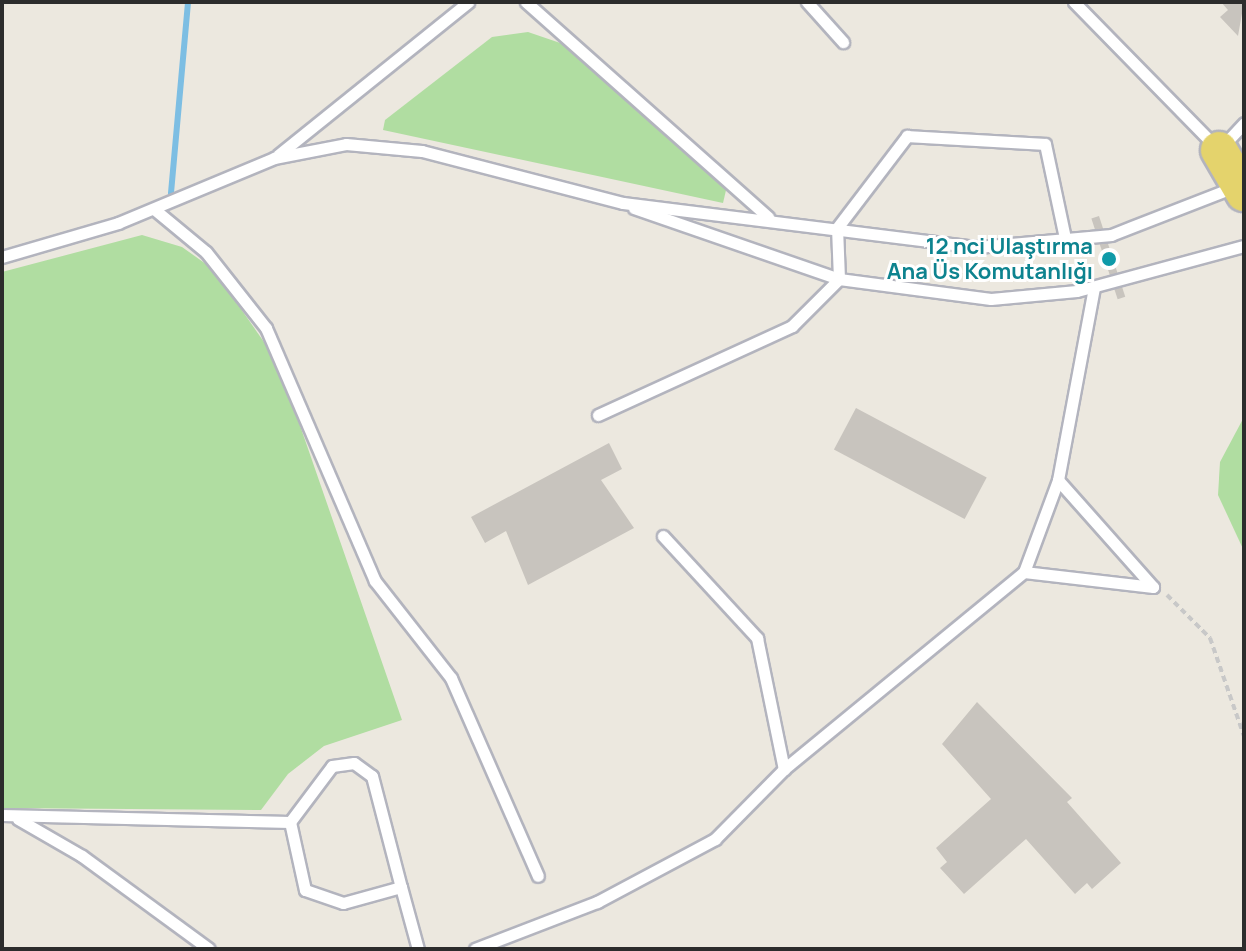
<!DOCTYPE html>
<meta charset="utf-8">
<style>
body{margin:0}
#map{position:relative;width:1246px;height:951px;overflow:hidden;background:#ece8df;font-family:Manrope,sans-serif}
div>[style]{position:absolute}
.green>*{inset:0;background:#b0dda1}
.stream>*{height:6px;margin:-3px;padding:0 3px;transform-origin:3px;border-radius:3px;background:#7dbee3}
.building>*{inset:0;background:#c8c4be;transform-origin:0 0}
.path>*{height:4px;margin-top:-2px;transform-origin:0;background:repeating-linear-gradient(90deg,#c8c8c8 0 6px,transparent 0 10px)}
.roads{filter:drop-shadow(2px 0 #b3b4be) drop-shadow(-2px 0 #b3b4be) drop-shadow(0 2px #b3b4be) drop-shadow(0 -2px #b3b4be)}
.lane>*{height:11px;margin:-5.5px;padding:0 5.5px;transform-origin:5.5px;border-radius:5.5px;background:#fff}
.primary>*{height:36px;margin:-18px;padding:0 18px;transform-origin:18px;border-radius:18px;background:#e4d36c}
.dots>*{width:22px;height:22px;translate:-50% -50%;box-sizing:border-box;border:4px solid #fff;border-radius:50%}
span{translate:-50% -50%;white-space:nowrap;text-align:center;line-height:1.15;-webkit-text-stroke:6px #fff;paint-order:stroke}
.culture-label{font-size:22px;color:#0d838f;font-weight:700}
.right{translate:-100% -50%;text-align:right}
.frame{position:absolute;inset:0;border:4px solid #2c2c2c;pointer-events:none}
</style>
<div id="map">
<div class="green">
<div style="clip-path:polygon(528px 32px,569px 46px,727px 186px,723px 203px,383px 130px,385px 120px,492px 37px)"></div>
<div style="clip-path:polygon(142px 235px,182px 247px,213px 269px,278px 362px,402px 720px,324px 746px,288px 774px,261px 810px,2px 808px,2px 272px)"></div>
<div style="clip-path:polygon(1244px 417px,1244px 551px,1218px 495px,1220px 462px)"></div>
</div>
<div class="stream">
<div style="left:171px;top:193px;width:192px;rotate:-84.9deg"></div>
</div>
<div class="building">
<div style="clip-path:polygon(1221px 2px,1244px 2px,1238px 36px,1220px 17px,1228px 10px)"></div>
<div style="left:1099px;top:216px;width:85px;height:8px;rotate:72deg"></div>
<div style="left:856px;top:408px;width:148px;height:47px;rotate:28deg"></div>
<div style="clip-path:polygon(609px 443px,622px 469px,601px 480px,634px 528px,528px 585px,506px 531px,485px 543px,471px 517px)"></div>
<div style="clip-path:polygon(977px 702px,1072px 798px,1067px 802px,1121px 863px,1092px 889px,1087px 883px,1075px 894px,1026px 839px,964px 894px,940px 868px,947px 862px,936px 848px,991px 799px,942px 744px)"></div>
</div>
<div class="path">
<div style="left:1167px;top:595px;width:61px;rotate:45deg"></div>
<div style="left:1210px;top:638px;width:104px;rotate:70.9deg"></div>
</div>
<div class="roads">
<div class="lane">
<div style="left:526px;top:2px;width:324px;rotate:41.6deg"></div>
<div style="left:807px;top:2px;width:54px;rotate:48deg"></div>
<div style="left:1074px;top:2px;width:207px;rotate:45.6deg"></div>
<div style="left:1219px;top:150px;width:37px;rotate:-47deg"></div>
<div style="left:278px;top:155px;width:244px;rotate:-38.8deg"></div>
<div style="left:634px;top:208px;width:217px;rotate:19.1deg"></div>
<div style="left:839px;top:279px;width:153px;rotate:7.5deg"></div>
<div style="left:991px;top:299px;width:86px;rotate:-5.3deg"></div>
<div style="left:1077px;top:291px;width:173px;rotate:-15.1deg"></div>
<div style="left:154px;top:209px;width:67px;rotate:39.6deg"></div>
<div style="left:206px;top:252px;width:97px;rotate:51.7deg"></div>
<div style="left:266px;top:328px;width:275px;rotate:66.7deg"></div>
<div style="left:375px;top:581px;width:123px;rotate:51.9deg"></div>
<div style="left:451px;top:678px;width:216px;rotate:66.3deg"></div>
<div style="left:2px;top:257px;width:121px;rotate:-16.3deg"></div>
<div style="left:118px;top:223px;width:169px;rotate:-22.6deg"></div>
<div style="left:274px;top:158px;width:73px;rotate:-11deg"></div>
<div style="left:346px;top:144px;width:76px;rotate:5.3deg"></div>
<div style="left:422px;top:151px;width:208px;rotate:14.5deg"></div>
<div style="left:623px;top:203px;width:357px;rotate:7.1deg"></div>
<div style="left:977px;top:247px;width:135px;rotate:-5.1deg"></div>
<div style="left:1111px;top:235px;width:132px;rotate:-21.3deg"></div>
<div style="left:598px;top:415px;width:213px;rotate:-24.6deg"></div>
<div style="left:792px;top:326px;width:66px;rotate:-45deg"></div>
<div style="left:839px;top:279px;width:51px;rotate:-92.2deg"></div>
<div style="left:837px;top:228px;width:116px;rotate:-52.7deg"></div>
<div style="left:907px;top:136px;width:138px;rotate:3.3deg"></div>
<div style="left:1045px;top:144px;width:101px;rotate:78deg"></div>
<div style="left:1058px;top:480px;width:143px;rotate:48.4deg"></div>
<div style="left:663px;top:536px;width:139px;rotate:47.3deg"></div>
<div style="left:757px;top:638px;width:134px;rotate:78.4deg"></div>
<div style="left:1024px;top:572px;width:130px;rotate:6.6deg"></div>
<div style="left:2px;top:815px;width:288px;rotate:1.4deg"></div>
<div style="left:18px;top:819px;width:74px;rotate:30deg"></div>
<div style="left:82px;top:856px;width:157px;rotate:36.2deg"></div>
<div style="left:401px;top:887px;width:60px;rotate:164.6deg"></div>
<div style="left:343px;top:903px;width:40px;rotate:-161.1deg"></div>
<div style="left:305px;top:890px;width:70px;rotate:-102.4deg"></div>
<div style="left:290px;top:822px;width:70px;rotate:-53.1deg"></div>
<div style="left:332px;top:766px;width:22px;rotate:-8deg"></div>
<div style="left:354px;top:763px;width:22px;rotate:36deg"></div>
<div style="left:372px;top:776px;width:115px;rotate:75.4deg"></div>
<div style="left:401px;top:887px;width:64px;rotate:74.7deg"></div>
<div style="left:475px;top:949px;width:131px;rotate:-21.1deg"></div>
<div style="left:597px;top:902px;width:134px;rotate:-28.1deg"></div>
<div style="left:715px;top:839px;width:98px;rotate:-45.4deg"></div>
<div style="left:784px;top:769px;width:310px;rotate:-39.4deg"></div>
<div style="left:1024px;top:572px;width:98px;rotate:-69.7deg"></div>
<div style="left:1058px;top:480px;width:196px;rotate:-79.4deg"></div>
</div>
<div class="primary">
<div style="left:1219px;top:150px;width:50px;rotate:59.8deg"></div>
</div>
</div>
<div class="dots">
<div style="left:1109px;top:259px;background:#0f9aa8"></div>
</div>
<div class="culture-label">
<span class="right" style="left:1093px;top:259px">12 nci Ulaştırma<br>Ana Üs Komutanlığı</span>
</div>
<div class="frame"></div>
</div>
